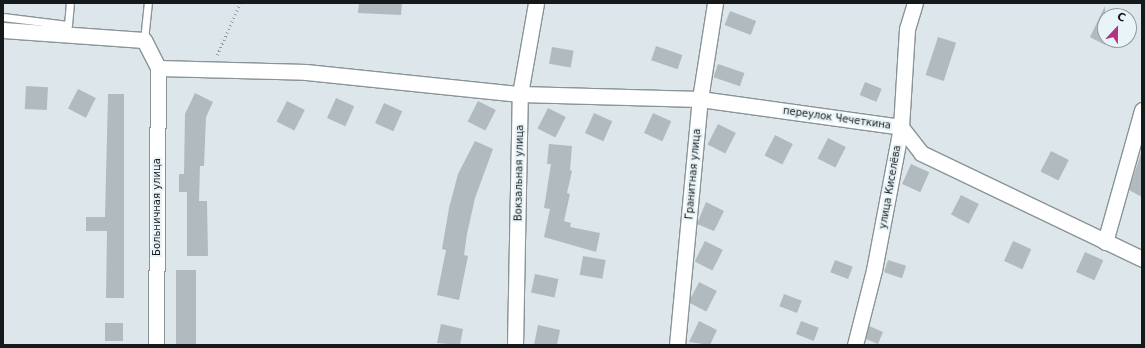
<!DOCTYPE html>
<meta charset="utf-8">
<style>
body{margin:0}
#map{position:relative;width:1145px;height:348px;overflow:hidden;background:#dce6eb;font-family:"DejaVu Sans",sans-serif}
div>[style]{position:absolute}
.building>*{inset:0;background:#b0babf;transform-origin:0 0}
.path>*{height:2.5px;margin-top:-1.25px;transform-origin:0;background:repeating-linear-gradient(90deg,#949c9f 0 1px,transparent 0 4px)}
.roads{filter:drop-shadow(1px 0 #8a9498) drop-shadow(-1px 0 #8a9498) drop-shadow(0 1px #8a9498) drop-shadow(0 -1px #8a9498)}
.lane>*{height:7px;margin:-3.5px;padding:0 3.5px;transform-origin:3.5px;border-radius:3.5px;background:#fff}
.street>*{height:15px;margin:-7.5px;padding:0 7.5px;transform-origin:7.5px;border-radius:7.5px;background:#fff}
span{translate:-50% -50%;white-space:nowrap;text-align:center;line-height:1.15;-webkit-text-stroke:4px #e9f4f8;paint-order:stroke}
.street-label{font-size:10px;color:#15191a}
.frame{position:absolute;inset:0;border:4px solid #15191a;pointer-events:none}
.north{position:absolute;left:1097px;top:8px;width:40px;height:40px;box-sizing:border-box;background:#e9f4f8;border:1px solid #949c9f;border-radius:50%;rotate:22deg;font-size:11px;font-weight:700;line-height:16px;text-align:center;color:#15191a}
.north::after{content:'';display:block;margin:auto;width:14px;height:18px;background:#b23482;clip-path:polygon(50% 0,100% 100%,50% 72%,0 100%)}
</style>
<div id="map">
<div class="building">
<div style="clip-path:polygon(359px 3px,402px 3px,401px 15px,358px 13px)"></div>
<div style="clip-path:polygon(1105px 6px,1105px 45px,1090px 37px)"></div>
<div style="left:730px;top:11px;width:28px;height:15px;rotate:21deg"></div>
<div style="left:938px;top:37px;width:19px;height:40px;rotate:18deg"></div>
<div style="left:656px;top:46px;width:28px;height:15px;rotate:19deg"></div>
<div style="left:552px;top:47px;width:22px;height:17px;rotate:10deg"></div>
<div style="left:718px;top:64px;width:28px;height:14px;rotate:19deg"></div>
<div style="left:865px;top:82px;width:18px;height:14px;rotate:22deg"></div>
<div style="left:26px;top:86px;width:22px;height:23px;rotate:3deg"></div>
<div style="left:78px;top:89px;width:20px;height:22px;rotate:27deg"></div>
<div style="clip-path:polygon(195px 93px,213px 102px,206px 117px,204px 166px,200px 166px,199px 201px,207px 201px,208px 256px,187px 256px,187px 192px,179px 192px,179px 174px,184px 174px,185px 114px)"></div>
<div style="clip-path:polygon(108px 94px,124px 94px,124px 298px,106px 298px,107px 231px,86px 231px,86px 217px,105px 217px)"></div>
<div style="left:336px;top:98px;width:20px;height:22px;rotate:24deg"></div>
<div style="left:287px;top:101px;width:20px;height:23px;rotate:27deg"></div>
<div style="left:478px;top:101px;width:20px;height:23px;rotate:27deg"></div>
<div style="left:384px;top:103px;width:20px;height:22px;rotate:24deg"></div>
<div style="left:548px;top:108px;width:20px;height:23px;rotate:27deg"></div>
<div style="left:594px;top:113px;width:20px;height:22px;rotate:24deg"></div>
<div style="left:653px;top:113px;width:20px;height:22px;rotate:24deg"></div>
<div style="left:718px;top:124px;width:20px;height:23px;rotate:27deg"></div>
<div style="left:775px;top:135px;width:20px;height:23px;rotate:27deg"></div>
<div style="left:828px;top:138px;width:20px;height:23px;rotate:27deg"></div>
<div style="clip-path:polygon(475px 141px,493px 149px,475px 198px,467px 234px,464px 255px,468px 256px,459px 300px,437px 295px,446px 250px,442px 249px,449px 208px,458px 174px)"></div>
<div style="clip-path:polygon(549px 144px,572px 146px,570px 170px,572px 171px,567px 193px,570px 194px,564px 221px,571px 223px,570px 227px,600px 233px,596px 252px,544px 237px,550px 209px,544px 208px,551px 164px,547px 164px)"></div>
<div style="clip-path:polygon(1142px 150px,1142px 197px,1129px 190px)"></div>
<div style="left:1051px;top:151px;width:20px;height:23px;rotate:27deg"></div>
<div style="left:911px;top:164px;width:20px;height:22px;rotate:24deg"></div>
<div style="left:961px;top:195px;width:20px;height:22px;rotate:27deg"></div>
<div style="clip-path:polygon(706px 202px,724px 211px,714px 231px,697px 224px)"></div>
<div style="left:705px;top:241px;width:20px;height:23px;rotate:27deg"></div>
<div style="left:1013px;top:241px;width:20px;height:22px;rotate:24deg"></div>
<div style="left:1085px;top:252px;width:20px;height:22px;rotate:24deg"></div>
<div style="left:583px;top:256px;width:23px;height:19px;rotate:10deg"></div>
<div style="left:835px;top:260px;width:19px;height:13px;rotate:21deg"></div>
<div style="left:888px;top:260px;width:19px;height:13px;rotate:18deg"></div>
<div style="left:176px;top:270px;width:20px;height:74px"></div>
<div style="left:535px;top:274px;width:24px;height:19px;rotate:12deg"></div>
<div style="left:699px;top:282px;width:20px;height:23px;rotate:27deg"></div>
<div style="left:784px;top:294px;width:19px;height:13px;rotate:21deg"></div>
<div style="clip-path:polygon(699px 321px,717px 330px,710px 345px,689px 342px)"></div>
<div style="left:801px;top:321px;width:19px;height:14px;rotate:21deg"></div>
<div style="left:105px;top:323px;width:18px;height:18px"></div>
<div style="clip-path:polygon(441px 324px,463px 329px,460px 345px,437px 343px)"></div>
<div style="clip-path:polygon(538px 325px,560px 330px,557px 345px,534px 345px)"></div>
<div style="clip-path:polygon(869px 326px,883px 332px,878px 344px,866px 339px)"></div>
</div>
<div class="path">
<div style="left:217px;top:55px;width:57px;rotate:-66.1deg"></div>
</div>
<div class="roads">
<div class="lane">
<div style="left:3px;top:17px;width:65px;rotate:7deg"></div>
<div style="left:68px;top:25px;width:22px;rotate:-85deg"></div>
<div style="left:144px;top:40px;width:37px;rotate:-84deg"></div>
</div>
<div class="street">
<div style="left:3px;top:30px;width:141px;rotate:4.1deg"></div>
<div style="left:144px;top:40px;width:31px;rotate:63deg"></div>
<div style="left:158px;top:68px;width:148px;rotate:1.5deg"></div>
<div style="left:306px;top:72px;width:215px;rotate:5.9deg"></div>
<div style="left:520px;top:94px;width:180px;rotate:1.6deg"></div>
<div style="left:700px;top:99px;width:203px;rotate:7.9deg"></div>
<div style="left:901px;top:127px;width:33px;rotate:52deg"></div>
<div style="left:921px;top:153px;width:245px;rotate:25.6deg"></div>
<div style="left:1105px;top:242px;width:137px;rotate:-74.3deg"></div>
<div style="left:156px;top:345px;width:277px;rotate:-89.6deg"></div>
<div style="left:515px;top:345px;width:251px;rotate:-88.9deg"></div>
<div style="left:520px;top:94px;width:92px;rotate:-80deg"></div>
<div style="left:677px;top:345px;width:247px;rotate:-84.7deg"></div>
<div style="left:700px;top:99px;width:97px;rotate:-81.1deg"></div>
<div style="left:855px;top:345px;width:77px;rotate:-75.8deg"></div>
<div style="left:874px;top:270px;width:146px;rotate:-79.3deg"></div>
<div style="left:901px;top:127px;width:98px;rotate:-86.5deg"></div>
<div style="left:907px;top:29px;width:27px;rotate:-73deg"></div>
</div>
</div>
<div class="street-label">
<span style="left:837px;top:118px;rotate:8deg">переулок Чечеткина</span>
<span style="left:519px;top:173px;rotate:-89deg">Вокзальная улица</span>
<span style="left:693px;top:174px;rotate:-85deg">Гранитная улица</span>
<span style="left:890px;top:187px;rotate:-80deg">улица Киселёва</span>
<span style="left:157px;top:207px;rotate:-90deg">Больничная улица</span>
</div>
<div class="frame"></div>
<div class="north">С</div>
</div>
